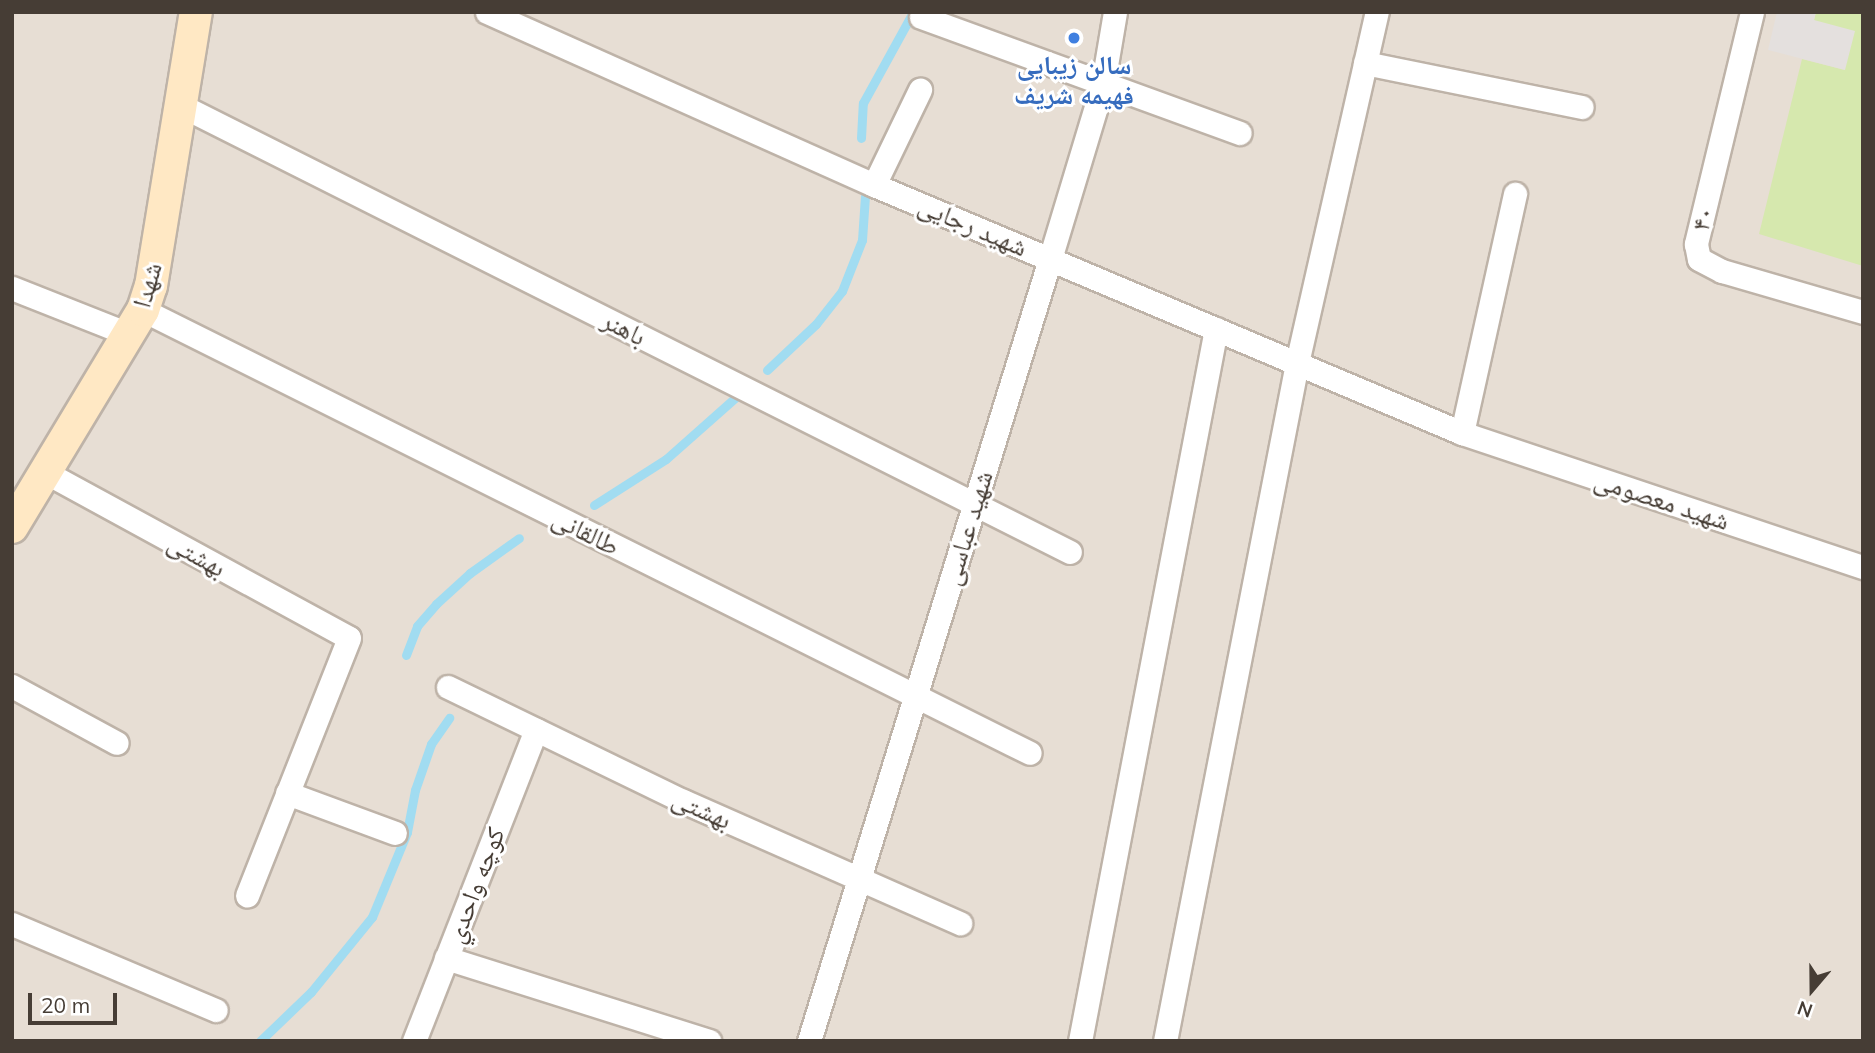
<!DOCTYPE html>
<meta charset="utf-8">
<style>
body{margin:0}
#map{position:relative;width:1875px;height:1053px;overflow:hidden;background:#f3ede6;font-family:Mulish,"Noto Naskh Arabic",sans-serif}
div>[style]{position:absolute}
.residential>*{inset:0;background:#e7ded4;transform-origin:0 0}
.green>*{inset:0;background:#d6e8ae}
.parking>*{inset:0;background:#e4e0de}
.stream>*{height:9px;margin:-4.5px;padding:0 4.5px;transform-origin:4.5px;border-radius:4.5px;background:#a1dcf1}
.roads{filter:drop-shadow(2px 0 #beb3a8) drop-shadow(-2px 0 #beb3a8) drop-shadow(0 2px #beb3a8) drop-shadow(0 -2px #beb3a8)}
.minor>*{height:23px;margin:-11.5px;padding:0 11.5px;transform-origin:11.5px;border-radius:11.5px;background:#fff}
.secondary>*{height:32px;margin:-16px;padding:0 16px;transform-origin:16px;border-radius:16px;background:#ffe8c4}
.dots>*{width:19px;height:19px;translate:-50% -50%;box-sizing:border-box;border:4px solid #fff;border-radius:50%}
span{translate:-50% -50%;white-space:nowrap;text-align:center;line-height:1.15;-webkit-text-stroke:6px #fff;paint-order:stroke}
.shop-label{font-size:26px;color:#366cbe;font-weight:700}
.street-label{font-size:26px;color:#463d35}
.frame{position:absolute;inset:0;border:14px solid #463d35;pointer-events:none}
.north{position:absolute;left:1777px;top:955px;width:70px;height:70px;-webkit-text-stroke:5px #fff;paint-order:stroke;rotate:200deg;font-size:19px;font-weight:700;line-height:28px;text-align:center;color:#463d35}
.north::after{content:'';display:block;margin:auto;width:24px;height:32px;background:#463d35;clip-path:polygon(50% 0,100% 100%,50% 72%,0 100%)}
.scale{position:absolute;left:28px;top:993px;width:89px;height:32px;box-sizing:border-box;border:4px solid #463d35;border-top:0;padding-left:9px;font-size:21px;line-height:24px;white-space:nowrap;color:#463d35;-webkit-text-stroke:5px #fff;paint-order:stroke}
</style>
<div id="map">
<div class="residential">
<div style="left:12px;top:12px;width:1851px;height:1029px"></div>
</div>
<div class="green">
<div style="clip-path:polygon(1816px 12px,1863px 12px,1863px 266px,1759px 234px,1802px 59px,1845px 70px,1814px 20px)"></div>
</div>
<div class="parking">
<div style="clip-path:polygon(1777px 12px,1816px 12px,1814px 20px,1855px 31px,1845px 70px,1768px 50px)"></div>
</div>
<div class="stream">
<div style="left:861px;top:138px;width:35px;rotate:-87deg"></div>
<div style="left:863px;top:103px;width:104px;rotate:-61.2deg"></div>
<div style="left:767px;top:370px;width:67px;rotate:-43.2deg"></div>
<div style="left:816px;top:324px;width:42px;rotate:-51.8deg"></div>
<div style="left:842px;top:291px;width:55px;rotate:-68.6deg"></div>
<div style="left:862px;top:240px;width:44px;rotate:-86.1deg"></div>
<div style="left:594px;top:505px;width:85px;rotate:-32.6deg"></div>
<div style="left:666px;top:459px;width:96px;rotate:-41.6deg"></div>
<div style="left:406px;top:655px;width:31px;rotate:-69deg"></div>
<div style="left:417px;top:626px;width:29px;rotate:-49deg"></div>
<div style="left:436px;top:604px;width:46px;rotate:-42.4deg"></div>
<div style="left:470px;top:573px;width:60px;rotate:-35.5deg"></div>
<div style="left:260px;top:1041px;width:71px;rotate:-43.9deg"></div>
<div style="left:311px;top:992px;width:97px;rotate:-50.9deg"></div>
<div style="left:372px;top:917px;width:92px;rotate:-67.6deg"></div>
<div style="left:407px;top:832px;width:43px;rotate:-79.2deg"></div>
<div style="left:415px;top:790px;width:49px;rotate:-70.8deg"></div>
<div style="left:431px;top:744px;width:32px;rotate:-55deg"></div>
</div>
<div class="roads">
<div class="minor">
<div style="left:487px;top:12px;width:424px;rotate:24.1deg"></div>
<div style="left:874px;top:185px;width:638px;rotate:22.87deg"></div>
<div style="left:1462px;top:433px;width:423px;rotate:18.5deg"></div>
<div style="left:1752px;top:12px;width:239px;rotate:103.6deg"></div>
<div style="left:1696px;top:244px;width:15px;rotate:79deg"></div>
<div style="left:1699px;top:259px;width:26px;rotate:28deg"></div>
<div style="left:1722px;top:271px;width:147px;rotate:16.2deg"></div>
<div style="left:921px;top:17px;width:339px;rotate:20deg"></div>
<div style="left:1365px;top:63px;width:221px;rotate:11.5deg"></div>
<div style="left:178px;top:104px;width:998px;rotate:26.67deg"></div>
<div style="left:874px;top:185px;width:106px;rotate:-64.2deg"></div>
<div style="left:12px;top:288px;width:125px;rotate:21.6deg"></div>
<div style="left:143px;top:310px;width:991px;rotate:26.54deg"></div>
<div style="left:1462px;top:433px;width:245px;rotate:-77.5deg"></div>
<div style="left:45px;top:472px;width:346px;rotate:28.6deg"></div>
<div style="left:349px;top:638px;width:277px;rotate:111.6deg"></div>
<div style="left:12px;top:686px;width:119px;rotate:28.5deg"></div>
<div style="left:448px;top:687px;width:261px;rotate:25.9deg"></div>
<div style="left:683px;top:801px;width:303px;rotate:23.8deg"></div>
<div style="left:287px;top:793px;width:115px;rotate:20.3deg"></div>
<div style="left:12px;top:924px;width:221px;rotate:22.9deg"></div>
<div style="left:446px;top:958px;width:276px;rotate:17.5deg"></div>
<div style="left:414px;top:1041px;width:334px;rotate:-68.6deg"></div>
<div style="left:809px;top:1041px;width:818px;rotate:-72.87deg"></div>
<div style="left:1050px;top:259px;width:184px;rotate:-73.2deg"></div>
<div style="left:1103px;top:83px;width:72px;rotate:-80.4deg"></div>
<div style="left:1080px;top:1041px;width:725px;rotate:-79.19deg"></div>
<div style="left:1165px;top:1041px;width:691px;rotate:-78.98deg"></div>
<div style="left:1297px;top:363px;width:360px;rotate:-77.2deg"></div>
</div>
<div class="secondary">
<div style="left:12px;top:527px;width:253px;rotate:-58.9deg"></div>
<div style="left:143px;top:310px;width:25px;rotate:-72deg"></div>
<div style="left:151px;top:286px;width:278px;rotate:-80.7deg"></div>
</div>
</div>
<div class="dots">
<div style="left:1074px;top:38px;background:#3f7fe0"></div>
</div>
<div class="shop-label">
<span style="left:1074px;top:80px">سالن زیبایی<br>فهیمه شریف</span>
</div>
<div class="street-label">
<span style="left:1702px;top:219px;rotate:-76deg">۴۰</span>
<span style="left:973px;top:226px;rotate:23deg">شهید رجایی</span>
<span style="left:147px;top:285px;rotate:-74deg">شهدا</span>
<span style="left:624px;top:328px;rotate:27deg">باهنر</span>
<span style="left:1662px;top:500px;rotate:18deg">شهید معصومی</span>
<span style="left:967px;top:528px;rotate:-73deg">شهید عباسی</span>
<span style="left:586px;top:532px;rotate:27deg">طالقانی</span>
<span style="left:197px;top:555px;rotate:29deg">بهشتی</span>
<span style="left:702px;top:809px;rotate:24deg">بهشتی</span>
<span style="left:475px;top:885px;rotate:-69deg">كوچه واحدي</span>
</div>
<div class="frame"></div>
<div class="north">N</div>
<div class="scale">20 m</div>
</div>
